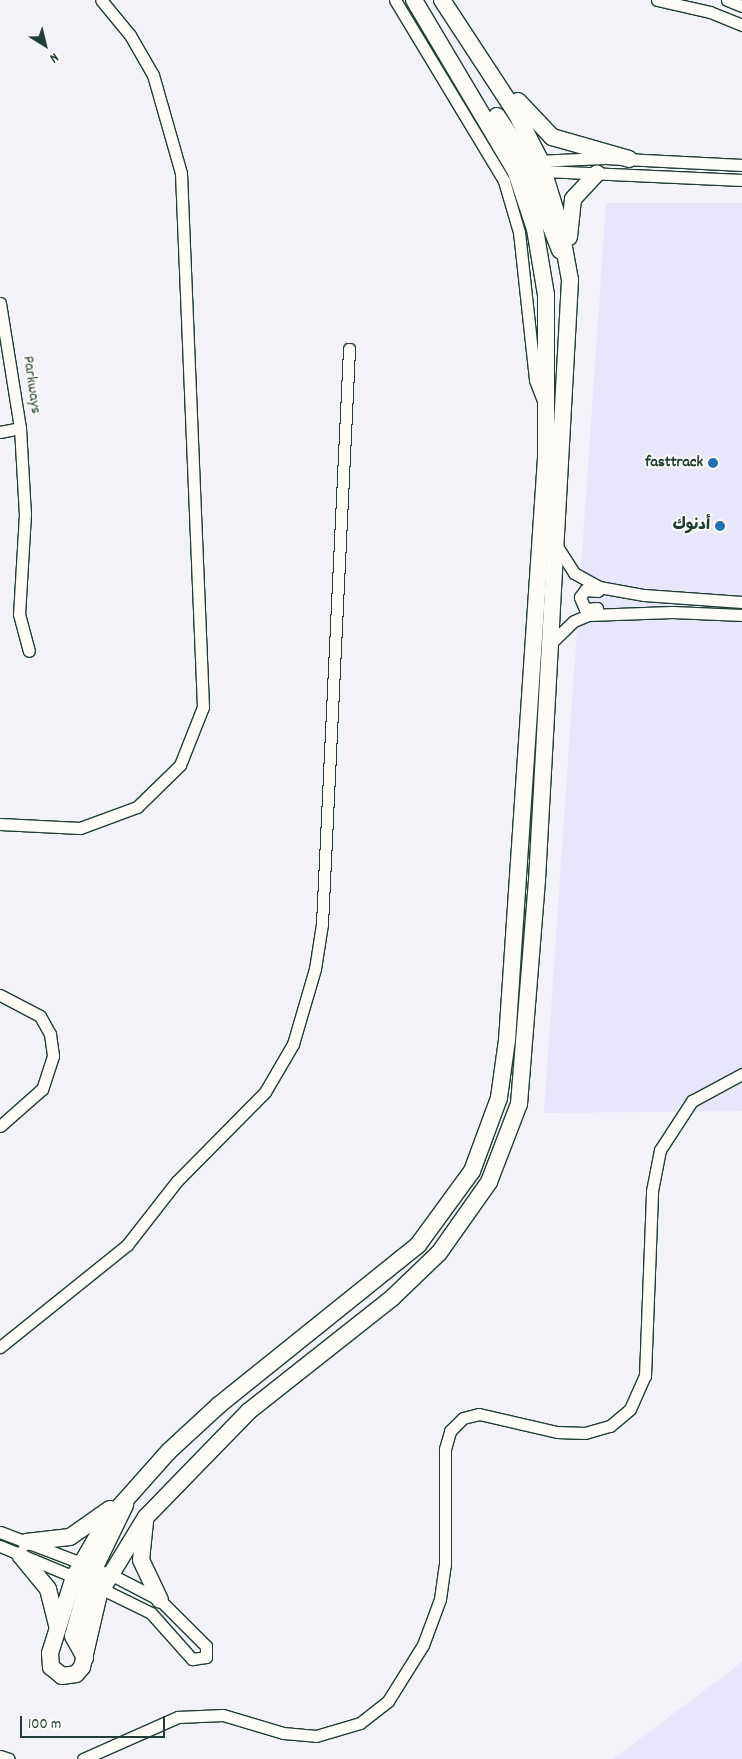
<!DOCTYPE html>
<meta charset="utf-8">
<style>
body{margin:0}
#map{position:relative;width:742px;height:1759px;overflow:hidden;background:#f3f2f8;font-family:Dekko,"Playpen Sans Arabic",sans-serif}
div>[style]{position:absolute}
.built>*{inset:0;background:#e7e6fa}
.roads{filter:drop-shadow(1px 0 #1f3d34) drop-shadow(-1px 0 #1f3d34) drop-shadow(0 1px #1f3d34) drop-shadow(0 -1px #1f3d34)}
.street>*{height:11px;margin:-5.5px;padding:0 5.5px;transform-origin:5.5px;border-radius:5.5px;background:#fdfcf7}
.secondary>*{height:16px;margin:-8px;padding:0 8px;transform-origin:8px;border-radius:8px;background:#fdfcf7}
.dots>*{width:14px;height:14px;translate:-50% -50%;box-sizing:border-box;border:2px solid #fdfcf7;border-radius:50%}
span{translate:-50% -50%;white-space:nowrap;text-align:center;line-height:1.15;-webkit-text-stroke:4px #fdfcf7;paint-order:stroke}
.street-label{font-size:16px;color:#1f3d34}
.poi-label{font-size:16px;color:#1f3d34;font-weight:700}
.right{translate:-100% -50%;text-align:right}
.north{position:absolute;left:20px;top:20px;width:50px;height:50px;-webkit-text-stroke:4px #fdfcf7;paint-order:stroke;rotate:144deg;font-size:14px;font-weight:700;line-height:20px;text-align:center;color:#1f3d34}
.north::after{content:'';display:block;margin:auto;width:18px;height:22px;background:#1f3d34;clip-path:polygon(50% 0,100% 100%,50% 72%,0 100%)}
.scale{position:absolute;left:20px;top:1716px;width:145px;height:22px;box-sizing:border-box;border:2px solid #1f3d34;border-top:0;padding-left:6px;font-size:15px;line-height:18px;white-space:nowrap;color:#1f3d34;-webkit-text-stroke:4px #fdfcf7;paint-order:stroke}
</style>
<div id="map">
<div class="built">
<div style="clip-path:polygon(606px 203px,742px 203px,742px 1111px,544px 1113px)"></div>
<div style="clip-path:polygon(742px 1662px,742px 1759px,613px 1759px)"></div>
</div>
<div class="roads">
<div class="street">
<div style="left:395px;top:0;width:211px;rotate:58.9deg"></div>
<div style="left:504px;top:181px;width:53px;rotate:73.6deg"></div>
<div style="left:519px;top:232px;width:149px;rotate:83.8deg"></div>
<div style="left:535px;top:380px;width:25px;rotate:69deg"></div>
<div style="left:657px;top:0;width:54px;rotate:12.8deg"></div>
<div style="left:710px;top:12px;width:35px;rotate:22deg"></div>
<div style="left:727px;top:0;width:16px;rotate:22deg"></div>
<div style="left:534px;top:161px;width:71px;rotate:-2.4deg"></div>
<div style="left:605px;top:158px;width:137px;rotate:2.9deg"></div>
<div style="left:544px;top:171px;width:198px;rotate:2.6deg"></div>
<div style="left:0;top:303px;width:127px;rotate:80.9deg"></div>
<div style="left:20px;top:428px;width:86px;rotate:86.7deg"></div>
<div style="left:25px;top:514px;width:100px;rotate:93.4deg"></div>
<div style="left:19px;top:614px;width:38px;rotate:75deg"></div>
<div style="left:0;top:432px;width:20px;rotate:-11deg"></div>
<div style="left:558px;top:548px;width:30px;rotate:57deg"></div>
<div style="left:574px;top:573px;width:29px;rotate:29deg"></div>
<div style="left:599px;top:587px;width:46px;rotate:10.1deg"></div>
<div style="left:644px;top:595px;width:98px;rotate:4.1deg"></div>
<div style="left:597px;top:608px;width:12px;rotate:175deg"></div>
<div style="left:585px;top:609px;width:13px;rotate:-113deg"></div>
<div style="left:580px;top:597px;width:9px;rotate:-54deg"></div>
<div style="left:585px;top:590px;width:13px;rotate:4deg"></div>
<div style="left:552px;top:642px;width:30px;rotate:-44deg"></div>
<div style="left:574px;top:621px;width:15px;rotate:-23deg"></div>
<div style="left:588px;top:615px;width:84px;rotate:-2deg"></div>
<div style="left:672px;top:612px;width:70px;rotate:2.5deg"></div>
<div style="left:0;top:824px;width:80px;rotate:2.9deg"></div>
<div style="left:80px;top:828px;width:61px;rotate:-20.2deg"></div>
<div style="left:137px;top:807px;width:60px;rotate:-44.3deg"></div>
<div style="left:180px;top:765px;width:62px;rotate:-68.4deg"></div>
<div style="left:203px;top:707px;width:534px;rotate:-92.36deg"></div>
<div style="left:181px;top:173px;width:102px;rotate:-105.9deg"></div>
<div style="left:153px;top:75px;width:46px;rotate:-119.9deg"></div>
<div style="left:130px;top:35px;width:45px;rotate:-129.6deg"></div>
<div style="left:0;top:995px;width:45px;rotate:27.7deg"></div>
<div style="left:40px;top:1016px;width:21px;rotate:61deg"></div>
<div style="left:50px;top:1034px;width:22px;rotate:82deg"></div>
<div style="left:53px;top:1056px;width:35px;rotate:108deg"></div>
<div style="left:42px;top:1089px;width:56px;rotate:138.6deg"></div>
<div style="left:0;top:1347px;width:163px;rotate:-38.8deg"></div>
<div style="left:127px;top:1245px;width:81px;rotate:-52deg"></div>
<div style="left:177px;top:1181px;width:125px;rotate:-45.3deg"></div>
<div style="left:265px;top:1092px;width:56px;rotate:-59.7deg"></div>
<div style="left:293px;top:1044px;width:78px;rotate:-73.7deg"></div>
<div style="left:315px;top:969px;width:46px;rotate:-81.2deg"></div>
<div style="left:322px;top:924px;width:576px;rotate:-87.31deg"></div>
<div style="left:0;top:1532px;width:93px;rotate:20.8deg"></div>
<div style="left:0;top:1546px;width:86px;rotate:22.7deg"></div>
<div style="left:96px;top:1586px;width:61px;rotate:26.1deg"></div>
<div style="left:151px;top:1613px;width:62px;rotate:48.3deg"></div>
<div style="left:192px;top:1659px;width:14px;rotate:-8deg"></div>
<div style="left:206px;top:1657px;width:11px;rotate:-90deg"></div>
<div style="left:206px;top:1646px;width:65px;rotate:-135deg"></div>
<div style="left:160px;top:1600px;width:61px;rotate:-152.6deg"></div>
<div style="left:0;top:1756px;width:9px;rotate:18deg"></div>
<div style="left:83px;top:1759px;width:104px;rotate:-23.9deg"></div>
<div style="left:178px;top:1717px;width:45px;rotate:-2.5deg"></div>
<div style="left:223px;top:1715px;width:63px;rotate:16.7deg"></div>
<div style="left:283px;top:1733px;width:33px;rotate:5deg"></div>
<div style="left:316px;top:1736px;width:46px;rotate:-16.5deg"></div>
<div style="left:360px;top:1723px;width:36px;rotate:-38deg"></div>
<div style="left:388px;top:1701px;width:66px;rotate:-58deg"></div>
<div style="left:423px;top:1645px;width:49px;rotate:-69.7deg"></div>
<div style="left:440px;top:1599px;width:34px;rotate:-82deg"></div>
<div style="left:445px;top:1565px;width:116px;rotate:-90deg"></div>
<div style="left:445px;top:1449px;width:19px;rotate:-74deg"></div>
<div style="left:450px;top:1431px;width:18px;rotate:-45deg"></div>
<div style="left:463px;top:1418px;width:16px;rotate:-14deg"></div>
<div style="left:479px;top:1414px;width:80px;rotate:13deg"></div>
<div style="left:557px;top:1432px;width:28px;rotate:2deg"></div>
<div style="left:585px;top:1433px;width:26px;rotate:-16deg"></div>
<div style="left:610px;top:1426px;width:26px;rotate:-40deg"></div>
<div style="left:630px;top:1409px;width:36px;rotate:-66deg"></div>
<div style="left:645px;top:1376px;width:185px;rotate:-87.8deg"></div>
<div style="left:652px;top:1191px;width:42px;rotate:-79deg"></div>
<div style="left:660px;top:1150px;width:59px;rotate:-56.9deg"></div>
<div style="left:692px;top:1101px;width:57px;rotate:-28.4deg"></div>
</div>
<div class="secondary">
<div style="left:414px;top:0;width:200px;rotate:59.3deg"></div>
<div style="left:516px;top:172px;width:60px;rotate:71.6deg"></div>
<div style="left:535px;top:229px;width:67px;rotate:80.5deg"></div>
<div style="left:546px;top:295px;width:163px;rotate:90deg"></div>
<div style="left:546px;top:458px;width:583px;rotate:93.83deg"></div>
<div style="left:507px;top:1040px;width:59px;rotate:97.9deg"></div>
<div style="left:499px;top:1098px;width:78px;rotate:110.3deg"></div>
<div style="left:472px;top:1171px;width:92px;rotate:126.1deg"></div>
<div style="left:418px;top:1245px;width:255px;rotate:141.2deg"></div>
<div style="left:219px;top:1405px;width:68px;rotate:137.4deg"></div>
<div style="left:169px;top:1451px;width:96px;rotate:131.6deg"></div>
<div style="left:105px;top:1523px;width:62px;rotate:119.9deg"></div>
<div style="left:74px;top:1577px;width:80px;rotate:107.5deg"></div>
<div style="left:50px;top:1653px;width:14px;rotate:86deg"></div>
<div style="left:51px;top:1667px;width:14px;rotate:39deg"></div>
<div style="left:62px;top:1676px;width:14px;rotate:-8deg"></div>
<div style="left:76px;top:1674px;width:9px;rotate:-49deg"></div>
<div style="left:82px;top:1667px;width:75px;rotate:-76.9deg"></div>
<div style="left:99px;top:1594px;width:90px;rotate:-58.6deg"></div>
<div style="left:146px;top:1517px;width:148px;rotate:-45.8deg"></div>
<div style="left:249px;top:1411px;width:182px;rotate:-38.3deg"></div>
<div style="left:392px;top:1298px;width:65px;rotate:-43.8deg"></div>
<div style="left:439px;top:1253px;width:87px;rotate:-54.8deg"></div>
<div style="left:489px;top:1182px;width:84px;rotate:-69deg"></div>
<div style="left:519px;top:1104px;width:225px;rotate:-85.4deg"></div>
<div style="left:537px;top:880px;width:601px;rotate:-86.85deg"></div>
<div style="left:570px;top:280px;width:56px;rotate:-100.3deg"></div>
<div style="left:560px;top:225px;width:68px;rotate:-107.1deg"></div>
<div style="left:540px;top:160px;width:53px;rotate:-117.1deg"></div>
<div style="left:516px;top:113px;width:135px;rotate:-123.2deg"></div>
<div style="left:518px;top:101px;width:50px;rotate:46.6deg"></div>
<div style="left:552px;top:137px;width:80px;rotate:15.9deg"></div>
<div style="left:497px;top:116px;width:56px;rotate:56.6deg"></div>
<div style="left:528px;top:163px;width:18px;rotate:27deg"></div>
<div style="left:519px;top:179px;width:7px;rotate:-63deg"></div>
<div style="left:522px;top:173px;width:8px;rotate:7deg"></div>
<div style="left:530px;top:174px;width:82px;rotate:68.5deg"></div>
<div style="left:569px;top:237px;width:38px;rotate:-84deg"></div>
<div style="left:573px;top:199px;width:35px;rotate:-47deg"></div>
<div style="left:145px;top:1522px;width:38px;rotate:96deg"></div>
<div style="left:141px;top:1560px;width:44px;rotate:64.6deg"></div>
<div style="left:26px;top:1542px;width:44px;rotate:-6.5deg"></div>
<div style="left:70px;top:1537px;width:49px;rotate:-35deg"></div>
<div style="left:20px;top:1555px;width:44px;rotate:50.5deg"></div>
<div style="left:48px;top:1589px;width:38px;rotate:76deg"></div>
<div style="left:81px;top:1563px;width:21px;rotate:71deg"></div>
<div style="left:88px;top:1583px;width:55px;rotate:105.8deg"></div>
<div style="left:73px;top:1636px;width:25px;rotate:61deg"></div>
<div style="left:98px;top:1585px;width:20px;rotate:-96deg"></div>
<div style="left:96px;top:1565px;width:67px;rotate:-64.2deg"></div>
</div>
</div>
<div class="dots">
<div style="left:713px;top:463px;background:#1f6fb2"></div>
<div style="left:720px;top:526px;background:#1f6fb2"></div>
</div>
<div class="street-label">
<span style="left:31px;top:385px;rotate:82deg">Parkways</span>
</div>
<div class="poi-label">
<span class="right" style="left:703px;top:463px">fasttrack</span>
<span class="right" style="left:710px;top:526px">أدنوك</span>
</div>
<div class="north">N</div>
<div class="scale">100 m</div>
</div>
